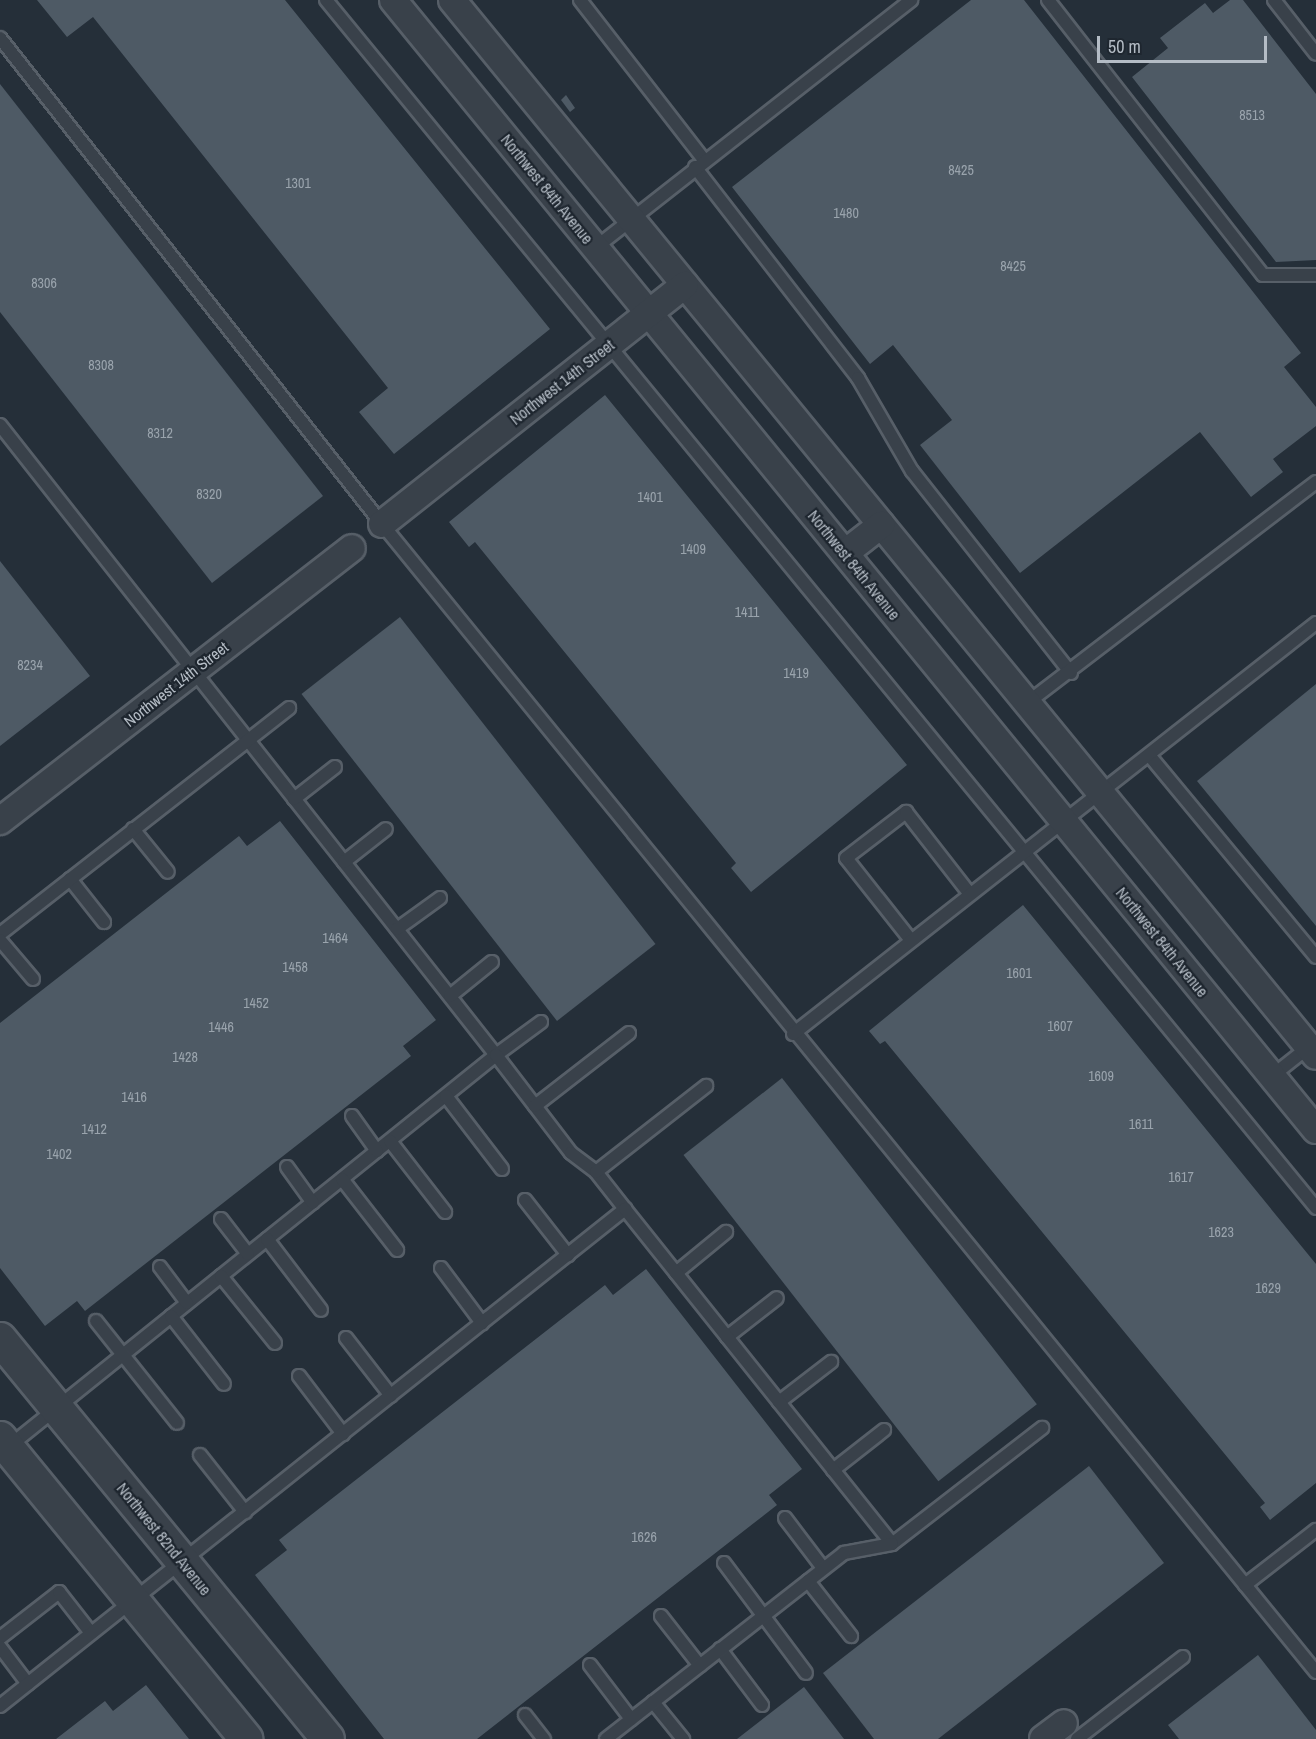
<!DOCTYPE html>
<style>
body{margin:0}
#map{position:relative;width:1316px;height:1739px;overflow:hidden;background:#252f39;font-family:"Archivo Narrow",sans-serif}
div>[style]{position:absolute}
.building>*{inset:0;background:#4e5a65;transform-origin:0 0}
.roads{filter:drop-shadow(2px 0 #575f68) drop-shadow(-2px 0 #575f68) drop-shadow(0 2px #575f68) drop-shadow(0 -2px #575f68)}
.service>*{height:12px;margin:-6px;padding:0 6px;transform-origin:6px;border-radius:6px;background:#39414a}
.minor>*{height:26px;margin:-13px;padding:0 13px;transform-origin:13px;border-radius:13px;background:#39414a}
.tertiary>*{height:32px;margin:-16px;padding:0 16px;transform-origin:16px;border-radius:16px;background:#39414a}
span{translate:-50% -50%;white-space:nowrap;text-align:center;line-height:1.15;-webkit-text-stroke:4.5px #1e262f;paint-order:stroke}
.number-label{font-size:14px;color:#9aa4ad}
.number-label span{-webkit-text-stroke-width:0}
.street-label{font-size:16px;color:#b4bcc5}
.scale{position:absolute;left:1097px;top:36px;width:170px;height:27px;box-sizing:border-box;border:3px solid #b4bcc5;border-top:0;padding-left:8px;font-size:18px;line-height:21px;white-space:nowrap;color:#b4bcc5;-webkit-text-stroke:4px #1e262f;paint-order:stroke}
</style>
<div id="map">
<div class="building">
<div style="clip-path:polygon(37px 0,285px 0,550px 329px,394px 454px,359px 412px,388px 388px,93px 17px,67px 37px)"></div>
<div style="clip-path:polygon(971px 0,1024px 0,1301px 353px,1284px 367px,1316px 407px,1316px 426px,1273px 459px,1283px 472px,1251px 497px,1200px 432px,1020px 573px,920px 445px,952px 420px,893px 345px,870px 364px,732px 187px)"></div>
<div style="clip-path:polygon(1230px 0,1243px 0,1316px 94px,1316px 260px,1276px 262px,1132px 77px,1168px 48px,1160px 38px,1205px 3px,1213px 13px)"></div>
<div style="clip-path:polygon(0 84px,323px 496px,212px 583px,0 312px)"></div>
<div style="clip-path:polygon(566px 95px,575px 108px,570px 112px,561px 100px)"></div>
<div style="clip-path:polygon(605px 395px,907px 765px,751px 892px,731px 868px,736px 863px,475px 542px,469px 547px,449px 522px)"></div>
<div style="clip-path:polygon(0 561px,90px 676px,0 746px)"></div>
<div style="left:400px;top:617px;width:415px;height:125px;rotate:52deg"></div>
<div style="clip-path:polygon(1316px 684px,1316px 926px,1197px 781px)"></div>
<div style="clip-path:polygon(280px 821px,436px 1020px,403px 1046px,411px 1056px,85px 1311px,77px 1301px,45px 1326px,0 1268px,0 1023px,239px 836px,247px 846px)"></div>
<div style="clip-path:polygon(1023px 905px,1316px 1264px,1316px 1483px,1270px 1520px,1260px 1507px,1265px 1503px,885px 1041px,880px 1044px,869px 1031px)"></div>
<div style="left:782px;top:1078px;width:414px;height:125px;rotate:52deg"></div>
<div style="clip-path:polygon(646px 1269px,802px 1469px,769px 1495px,777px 1505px,477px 1739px,384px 1739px,255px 1575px,287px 1550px,279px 1540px,605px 1285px,613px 1295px)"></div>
<div style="clip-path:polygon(1089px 1466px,1164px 1563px,938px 1739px,874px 1739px,823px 1673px)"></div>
<div style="clip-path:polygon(1258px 1655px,1316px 1730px,1316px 1739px,1179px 1739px,1168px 1725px)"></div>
<div style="clip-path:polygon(146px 1685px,189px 1739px,56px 1739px,105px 1701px,113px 1711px)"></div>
<div style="clip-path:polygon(804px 1687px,844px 1739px,737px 1739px)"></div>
</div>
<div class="roads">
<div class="service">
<div style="left:326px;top:0;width:1562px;rotate:50.66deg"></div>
<div style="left:580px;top:0;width:202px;rotate:52.2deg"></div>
<div style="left:1048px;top:0;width:349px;rotate:52deg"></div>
<div style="left:1263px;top:275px;width:53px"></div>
<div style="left:1274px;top:0;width:68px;rotate:52.1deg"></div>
<div style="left:0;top:38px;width:618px;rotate:51.83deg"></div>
<div style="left:382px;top:524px;width:1480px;rotate:50.87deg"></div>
<div style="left:695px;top:167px;width:267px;rotate:52.3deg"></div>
<div style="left:858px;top:378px;width:108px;rotate:59.9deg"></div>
<div style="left:912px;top:471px;width:257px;rotate:51.8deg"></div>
<div style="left:595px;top:248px;width:402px;rotate:-38.1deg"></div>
<div style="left:0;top:425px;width:802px;rotate:51.79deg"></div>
<div style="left:496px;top:1055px;width:627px;rotate:141.21deg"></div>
<div style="left:1027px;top:703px;width:364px;rotate:-37.4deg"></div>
<div style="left:1149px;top:755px;width:262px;rotate:50.4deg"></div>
<div style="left:294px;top:799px;width:52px;rotate:-38deg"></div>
<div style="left:133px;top:829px;width:55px;rotate:50.9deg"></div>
<div style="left:344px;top:862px;width:53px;rotate:-38.2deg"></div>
<div style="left:70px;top:879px;width:55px;rotate:51.7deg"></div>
<div style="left:397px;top:929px;width:53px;rotate:-35.8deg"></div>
<div style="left:0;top:934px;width:367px;rotate:-38deg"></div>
<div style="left:910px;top:939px;width:103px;rotate:-128.3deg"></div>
<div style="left:846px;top:858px;width:76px;rotate:-37.5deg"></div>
<div style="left:906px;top:812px;width:103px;rotate:52.1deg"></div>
<div style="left:0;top:940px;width:51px;rotate:49.8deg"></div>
<div style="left:450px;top:996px;width:54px;rotate:-39deg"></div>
<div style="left:541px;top:1022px;width:56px;rotate:143.7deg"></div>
<div style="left:496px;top:1055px;width:123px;rotate:52.6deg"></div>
<div style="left:571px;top:1153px;width:31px;rotate:37deg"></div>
<div style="left:793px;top:1034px;width:665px;rotate:-38.16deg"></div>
<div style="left:1272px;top:1076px;width:48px;rotate:-38.3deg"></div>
<div style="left:446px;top:1096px;width:92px;rotate:52.5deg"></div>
<div style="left:535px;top:1106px;width:119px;rotate:-37.8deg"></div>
<div style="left:352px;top:1116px;width:43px;rotate:54.5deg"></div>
<div style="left:390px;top:1141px;width:90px;rotate:52.2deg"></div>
<div style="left:287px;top:1167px;width:44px;rotate:54.2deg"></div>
<div style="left:342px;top:1179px;width:90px;rotate:52.2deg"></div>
<div style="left:525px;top:1200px;width:70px;rotate:52deg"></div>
<div style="left:625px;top:1209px;width:47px;rotate:-128.1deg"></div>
<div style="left:596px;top:1172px;width:140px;rotate:-38deg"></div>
<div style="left:221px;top:1219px;width:44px;rotate:52.4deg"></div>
<div style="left:267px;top:1239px;width:89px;rotate:52.7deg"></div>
<div style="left:160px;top:1267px;width:45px;rotate:53.1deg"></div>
<div style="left:441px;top:1268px;width:69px;rotate:53.3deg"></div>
<div style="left:676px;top:1273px;width:65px;rotate:-39.4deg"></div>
<div style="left:221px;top:1276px;width:86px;rotate:51.1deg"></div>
<div style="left:171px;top:1316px;width:86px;rotate:52.1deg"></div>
<div style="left:96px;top:1321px;width:130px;rotate:51.5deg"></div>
<div style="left:727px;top:1337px;width:63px;rotate:-38deg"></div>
<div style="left:346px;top:1338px;width:73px;rotate:52.2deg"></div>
<div style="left:299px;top:1376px;width:73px;rotate:52.8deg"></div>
<div style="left:779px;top:1402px;width:66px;rotate:-37.6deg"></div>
<div style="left:200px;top:1455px;width:73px;rotate:51.7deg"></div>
<div style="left:833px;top:1470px;width:65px;rotate:-38.1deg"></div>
<div style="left:785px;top:1518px;width:63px;rotate:52.8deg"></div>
<div style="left:892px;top:1544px;width:190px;rotate:-37.7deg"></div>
<div style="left:724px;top:1563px;width:137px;rotate:53.3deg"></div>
<div style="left:808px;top:1581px;width:70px;rotate:52deg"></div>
<div style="left:1245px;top:1585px;width:90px;rotate:-37.8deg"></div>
<div style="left:661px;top:1616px;width:63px;rotate:52deg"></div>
<div style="left:0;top:1638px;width:75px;rotate:-37.9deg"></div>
<div style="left:59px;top:1592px;width:52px;rotate:52deg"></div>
<div style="left:0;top:1647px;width:46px;rotate:52.9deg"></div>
<div style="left:720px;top:1649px;width:70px;rotate:53.1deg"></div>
<div style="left:590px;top:1665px;width:68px;rotate:52.8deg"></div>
<div style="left:653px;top:1702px;width:48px;rotate:51deg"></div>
<div style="left:0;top:1706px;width:799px;rotate:-38.49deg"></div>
<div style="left:625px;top:1209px;width:428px;rotate:51.4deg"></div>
<div style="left:892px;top:1544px;width:49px;rotate:169.4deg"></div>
<div style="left:844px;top:1553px;width:302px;rotate:142deg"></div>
<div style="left:525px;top:1715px;width:31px;rotate:52deg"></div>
<div style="left:1077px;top:1739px;width:134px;rotate:-37.7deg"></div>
</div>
<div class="minor">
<div style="left:393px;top:0;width:1459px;rotate:50.76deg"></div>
<div style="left:452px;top:0;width:1364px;rotate:50.71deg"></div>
<div style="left:382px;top:524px;width:386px;rotate:-38.3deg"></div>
<div style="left:845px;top:553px;width:46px;rotate:-37.9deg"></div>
<div style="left:0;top:821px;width:445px;rotate:-37.8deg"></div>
<div style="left:1043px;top:1739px;width:26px;rotate:-37deg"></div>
</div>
<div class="tertiary">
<div style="left:0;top:1339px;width:517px;rotate:50.65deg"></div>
<div style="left:0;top:1438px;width:389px;rotate:50.7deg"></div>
</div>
</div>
<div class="number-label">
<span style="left:1252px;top:115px">8513</span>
<span style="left:961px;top:170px">8425</span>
<span style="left:298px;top:183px">1301</span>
<span style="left:846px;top:213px">1480</span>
<span style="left:1013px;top:266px">8425</span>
<span style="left:44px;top:283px">8306</span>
<span style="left:101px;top:365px">8308</span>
<span style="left:160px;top:433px">8312</span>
<span style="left:209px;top:494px">8320</span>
<span style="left:650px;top:497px">1401</span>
<span style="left:693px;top:549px">1409</span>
<span style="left:747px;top:612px">1411</span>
<span style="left:30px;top:665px">8234</span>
<span style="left:796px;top:673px">1419</span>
<span style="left:335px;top:938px">1464</span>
<span style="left:295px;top:967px">1458</span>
<span style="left:1019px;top:973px">1601</span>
<span style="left:256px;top:1003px">1452</span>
<span style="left:1060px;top:1026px">1607</span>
<span style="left:221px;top:1027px">1446</span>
<span style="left:185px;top:1057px">1428</span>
<span style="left:1101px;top:1076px">1609</span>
<span style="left:134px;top:1097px">1416</span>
<span style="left:1141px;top:1124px">1611</span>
<span style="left:94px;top:1129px">1412</span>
<span style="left:59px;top:1154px">1402</span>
<span style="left:1181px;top:1177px">1617</span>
<span style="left:1221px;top:1232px">1623</span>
<span style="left:1268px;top:1288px">1629</span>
<span style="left:644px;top:1537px">1626</span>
</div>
<div class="street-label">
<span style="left:547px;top:189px;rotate:51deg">Northwest 84th Avenue</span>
<span style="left:562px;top:382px;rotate:-38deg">Northwest 14th Street</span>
<span style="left:854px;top:565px;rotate:51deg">Northwest 84th Avenue</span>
<span style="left:176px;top:684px;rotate:-38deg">Northwest 14th Street</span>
<span style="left:1162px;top:942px;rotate:51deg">Northwest 84th Avenue</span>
<span style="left:164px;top:1539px;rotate:51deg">Northwest 82nd Avenue</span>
</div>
<div class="scale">50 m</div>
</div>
